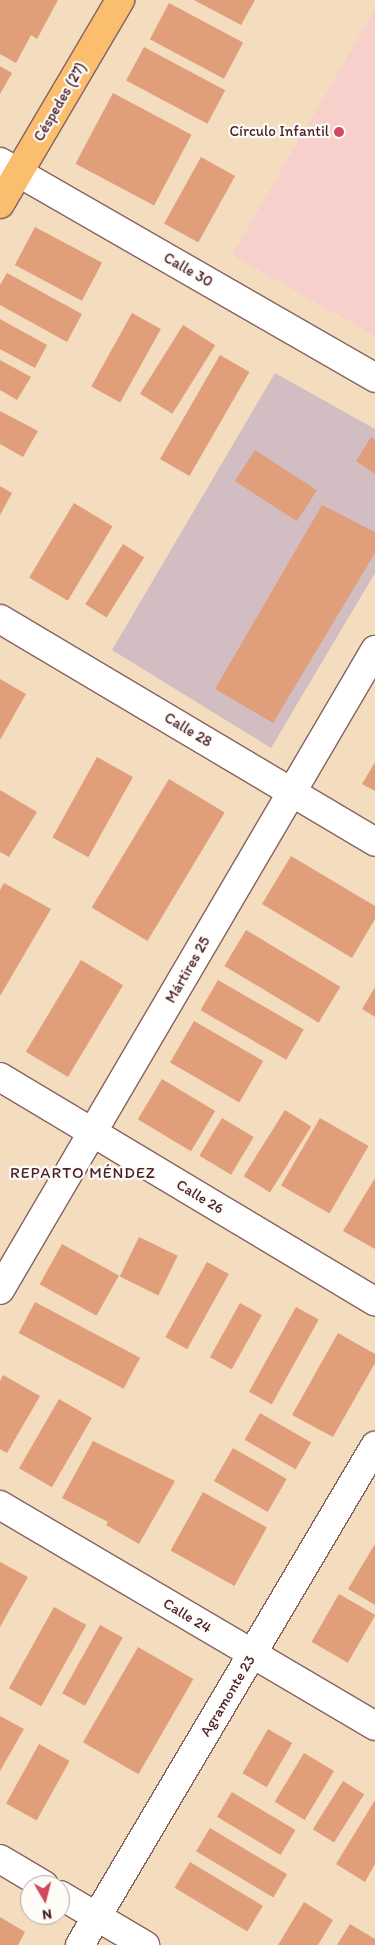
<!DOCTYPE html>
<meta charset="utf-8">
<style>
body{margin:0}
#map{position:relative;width:375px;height:1945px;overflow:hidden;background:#f4ddbf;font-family:Itim,sans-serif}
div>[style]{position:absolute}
.built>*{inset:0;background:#f7d0cb}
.industrial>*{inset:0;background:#d2bec2}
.building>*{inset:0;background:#e19e7a;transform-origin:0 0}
.roads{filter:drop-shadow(1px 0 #86625f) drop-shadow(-1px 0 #86625f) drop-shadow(0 1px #86625f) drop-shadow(0 -1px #86625f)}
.minor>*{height:28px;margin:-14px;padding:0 14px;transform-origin:14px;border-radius:14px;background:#fff}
.primary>*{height:28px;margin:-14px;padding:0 14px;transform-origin:14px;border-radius:14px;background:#fbbd6e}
.dots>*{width:14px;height:14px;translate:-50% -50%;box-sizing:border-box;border:2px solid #fdfcf7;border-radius:50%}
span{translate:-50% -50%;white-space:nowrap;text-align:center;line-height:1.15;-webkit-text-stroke:4.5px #fdfcf7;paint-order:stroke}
.street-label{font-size:15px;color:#4a1f2b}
.poi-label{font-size:15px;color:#4a1f2b}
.right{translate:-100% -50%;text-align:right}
.neighbourhood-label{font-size:16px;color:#4a1f2b;letter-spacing:1px}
.north{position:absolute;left:20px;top:1875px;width:50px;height:50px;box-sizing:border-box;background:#fdfcf7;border:1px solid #b5a4a5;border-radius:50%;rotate:172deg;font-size:14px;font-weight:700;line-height:20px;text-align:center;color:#4a1f2b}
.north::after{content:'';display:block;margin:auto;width:18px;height:22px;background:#d1495b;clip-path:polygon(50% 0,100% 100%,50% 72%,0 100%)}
</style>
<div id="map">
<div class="built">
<div style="clip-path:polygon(375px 9px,375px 336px,232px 255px)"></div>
</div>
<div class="industrial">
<div style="clip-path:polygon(275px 373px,375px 429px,375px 573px,271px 748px,112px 650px)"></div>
</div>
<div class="building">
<div style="clip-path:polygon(0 0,58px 0,37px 39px,31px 35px,16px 63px,0 54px)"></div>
<div style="clip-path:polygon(194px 0,255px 0,241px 25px)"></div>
<div style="left:169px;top:3px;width:84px;height:41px;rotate:28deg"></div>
<div style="left:144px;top:47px;width:92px;height:38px;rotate:28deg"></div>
<div style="clip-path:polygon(0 66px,12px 73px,0 94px)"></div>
<div style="left:113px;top:93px;width:89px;height:80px;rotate:28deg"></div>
<div style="left:201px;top:157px;width:39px;height:76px;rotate:29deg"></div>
<div style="left:35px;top:227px;width:76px;height:43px;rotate:28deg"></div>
<div style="clip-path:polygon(7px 273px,82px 314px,67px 342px,0 305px,0 285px)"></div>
<div style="left:132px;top:313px;width:33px;height:84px;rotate:29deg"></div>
<div style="clip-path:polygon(0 319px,47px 345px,35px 368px,0 349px)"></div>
<div style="left:183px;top:325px;width:38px;height:81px;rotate:32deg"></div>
<div style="left:220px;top:355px;width:34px;height:120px;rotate:30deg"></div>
<div style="clip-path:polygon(0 360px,31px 377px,17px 400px,0 390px)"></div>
<div style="clip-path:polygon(0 411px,38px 431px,23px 457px,0 444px)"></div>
<div style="clip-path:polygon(371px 437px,375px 440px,375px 474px,356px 461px)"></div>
<div style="left:255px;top:450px;width:74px;height:37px;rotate:33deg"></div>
<div style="clip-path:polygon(0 486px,12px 493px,0 515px)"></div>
<div style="left:74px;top:503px;width:45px;height:87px;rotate:31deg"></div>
<div style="clip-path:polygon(322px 505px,375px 532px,375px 553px,273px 723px,215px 689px)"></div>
<div style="left:123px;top:544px;width:25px;height:71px;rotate:32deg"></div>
<div style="clip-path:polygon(0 679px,26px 694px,0 740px)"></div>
<div style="left:97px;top:757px;width:41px;height:92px;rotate:29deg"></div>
<div style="clip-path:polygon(375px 762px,375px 791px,362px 784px)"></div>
<div style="left:169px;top:779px;width:65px;height:150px;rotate:31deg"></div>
<div style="clip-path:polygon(0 790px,37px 812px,9px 857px,0 852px)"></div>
<div style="clip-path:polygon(291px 856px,375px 906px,375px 919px,352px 958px,262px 904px)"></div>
<div style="clip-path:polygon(4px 883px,51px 909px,0 996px,0 890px)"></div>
<div style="left:246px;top:930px;width:110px;height:42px;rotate:31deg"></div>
<div style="left:81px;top:960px;width:49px;height:107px;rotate:31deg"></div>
<div style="left:218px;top:980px;width:99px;height:35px;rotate:30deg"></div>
<div style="clip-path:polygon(375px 987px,375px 1017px,362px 1009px)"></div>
<div style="left:194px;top:1021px;width:80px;height:48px;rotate:30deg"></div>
<div style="left:162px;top:1079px;width:62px;height:47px;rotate:31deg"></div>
<div style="left:285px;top:1110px;width:31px;height:78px;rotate:32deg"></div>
<div style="left:222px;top:1118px;width:37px;height:44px;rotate:31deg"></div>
<div style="left:320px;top:1118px;width:56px;height:78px;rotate:30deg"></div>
<div style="clip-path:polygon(375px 1178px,375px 1249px,343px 1231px)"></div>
<div style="left:139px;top:1237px;width:43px;height:44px;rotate:26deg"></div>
<div style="left:62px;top:1244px;width:65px;height:46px;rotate:29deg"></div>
<div style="left:207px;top:1262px;width:25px;height:86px;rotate:29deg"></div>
<div style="left:35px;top:1302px;width:119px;height:35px;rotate:28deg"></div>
<div style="left:240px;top:1303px;width:25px;height:62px;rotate:29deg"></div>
<div style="left:296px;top:1307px;width:26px;height:97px;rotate:29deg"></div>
<div style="clip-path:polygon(338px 1333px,375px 1354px,375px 1363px,333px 1437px,292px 1415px)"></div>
<div style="clip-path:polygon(3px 1375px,40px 1396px,7px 1453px,0 1449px,0 1381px)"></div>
<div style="left:59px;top:1399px;width:38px;height:80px;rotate:30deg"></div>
<div style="left:260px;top:1413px;width:59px;height:31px;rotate:30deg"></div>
<div style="clip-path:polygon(93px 1441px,175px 1481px,139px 1544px,106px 1525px,108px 1522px,62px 1498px)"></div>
<div style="left:233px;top:1448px;width:62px;height:38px;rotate:30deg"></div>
<div style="left:203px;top:1492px;width:73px;height:67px;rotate:29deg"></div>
<div style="clip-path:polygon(375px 1544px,375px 1605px,348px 1589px)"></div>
<div style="clip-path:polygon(0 1562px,28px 1577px,0 1627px)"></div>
<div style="left:339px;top:1594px;width:42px;height:55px;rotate:30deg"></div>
<div style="left:54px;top:1607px;width:37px;height:93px;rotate:29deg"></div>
<div style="left:100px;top:1625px;width:26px;height:78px;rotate:29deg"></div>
<div style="left:138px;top:1647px;width:64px;height:110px;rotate:30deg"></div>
<div style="clip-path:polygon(0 1716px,24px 1729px,0 1771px)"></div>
<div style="left:268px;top:1729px;width:28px;height:51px;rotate:30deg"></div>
<div style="left:39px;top:1744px;width:35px;height:68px;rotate:29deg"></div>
<div style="left:304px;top:1753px;width:35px;height:57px;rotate:31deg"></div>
<div style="left:343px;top:1781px;width:25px;height:57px;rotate:32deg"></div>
<div style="left:232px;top:1792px;width:74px;height:29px;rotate:31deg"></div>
<div style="clip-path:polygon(375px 1800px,375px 1864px,365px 1882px,336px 1864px)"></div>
<div style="left:210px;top:1828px;width:90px;height:27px;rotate:31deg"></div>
<div style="left:190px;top:1862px;width:85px;height:30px;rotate:31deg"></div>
<div style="clip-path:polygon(304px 1902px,333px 1920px,318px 1945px,278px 1945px)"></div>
<div style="clip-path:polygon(0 1917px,25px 1932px,18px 1945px,0 1945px)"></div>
<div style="clip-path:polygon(350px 1924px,375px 1939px,375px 1945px,337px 1945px)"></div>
</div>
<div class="roads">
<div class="minor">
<div style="left:0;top:162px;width:433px;rotate:29.9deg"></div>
<div style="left:0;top:619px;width:436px;rotate:30.7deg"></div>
<div style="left:0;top:1077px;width:437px;rotate:30.9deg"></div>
<div style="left:0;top:1290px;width:742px;rotate:-59.63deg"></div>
<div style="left:0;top:1505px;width:435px;rotate:30.5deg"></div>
<div style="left:0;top:1859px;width:51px;rotate:30.6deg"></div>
<div style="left:60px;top:1895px;width:99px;rotate:30.5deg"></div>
<div style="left:80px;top:1945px;width:580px;rotate:-59.41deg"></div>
</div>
<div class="primary">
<div style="left:0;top:204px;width:237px;rotate:-59.5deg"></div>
</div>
</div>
<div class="dots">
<div style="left:339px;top:132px;background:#d1495b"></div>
</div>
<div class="street-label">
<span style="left:60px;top:102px;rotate:-60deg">Céspedes (27)</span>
<span style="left:188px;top:270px;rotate:30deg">Calle 30</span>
<span style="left:188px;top:730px;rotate:31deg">Calle 28</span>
<span style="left:188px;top:970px;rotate:-60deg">Mártires 25</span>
<span style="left:200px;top:1197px;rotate:31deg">Calle 26</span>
<span style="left:187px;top:1616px;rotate:31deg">Calle 24</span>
<span style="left:228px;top:1696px;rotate:-59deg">Agramonte 23</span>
</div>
<div class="poi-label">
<span class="right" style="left:329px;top:132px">Círculo Infantil</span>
</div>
<div class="neighbourhood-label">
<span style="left:83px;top:1173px">REPARTO MÉNDEZ</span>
</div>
<div class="north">N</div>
</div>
